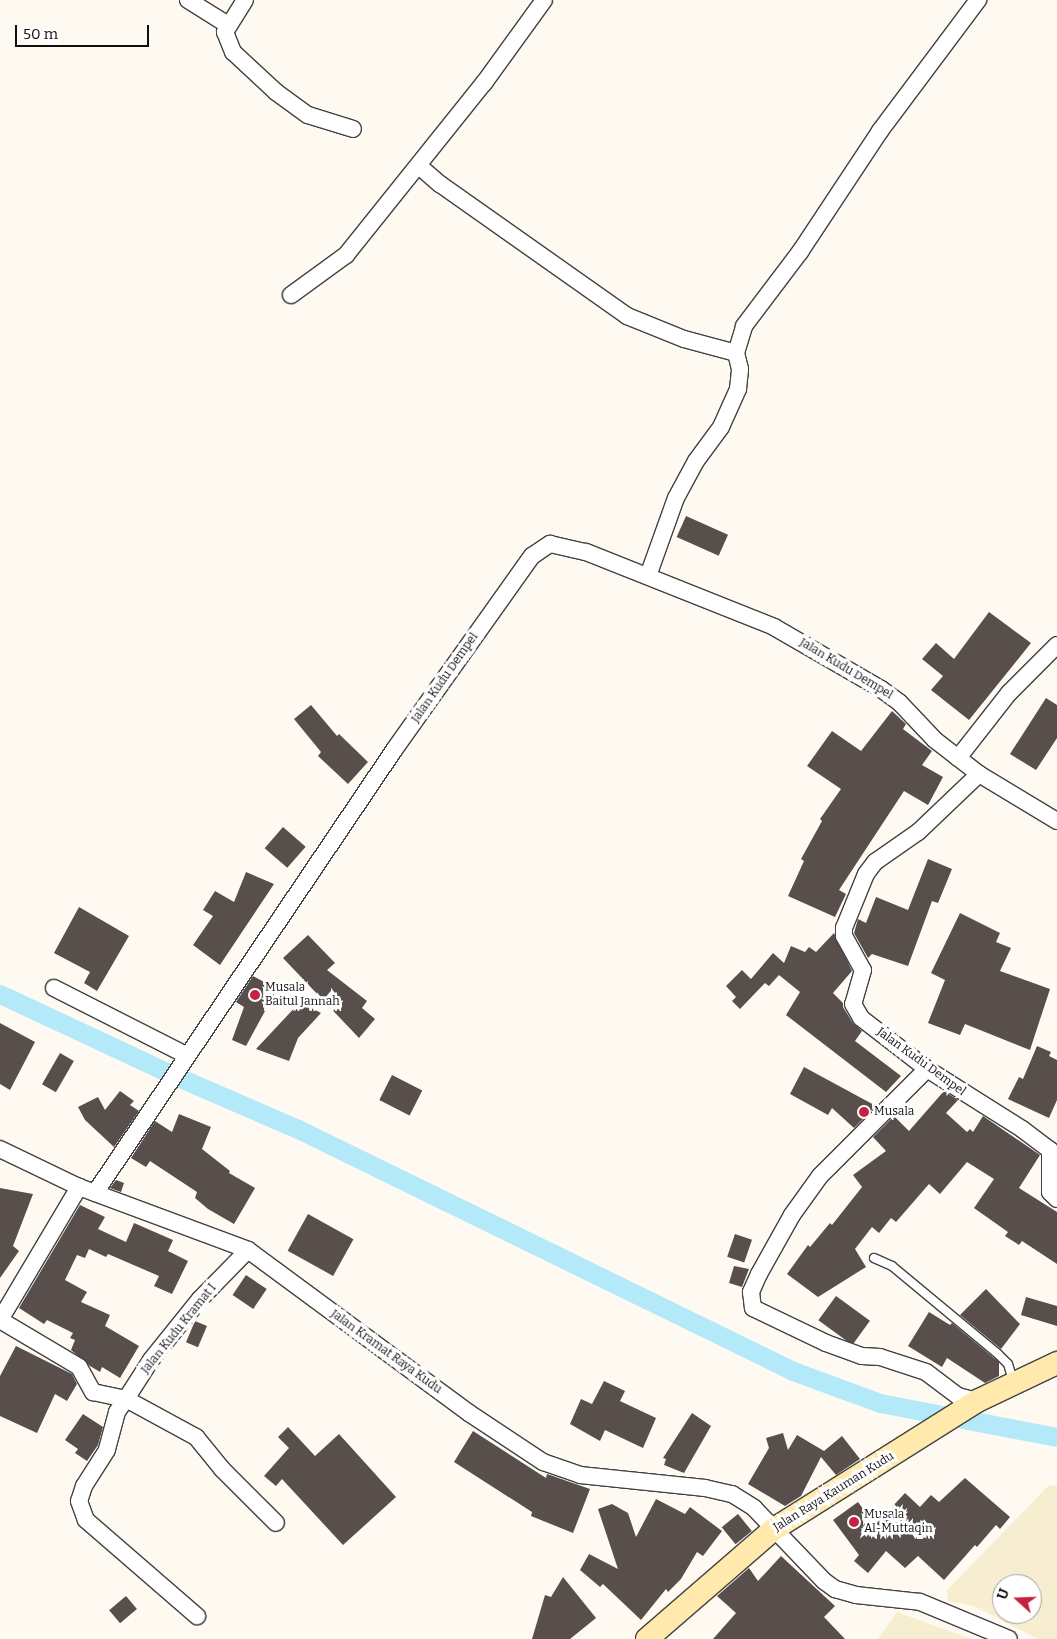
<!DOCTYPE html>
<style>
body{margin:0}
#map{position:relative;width:1057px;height:1639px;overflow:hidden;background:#fffaf1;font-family:Bitter,serif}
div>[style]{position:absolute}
.farmland>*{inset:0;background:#f7edd0}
.canal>*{height:19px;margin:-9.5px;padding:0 9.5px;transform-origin:9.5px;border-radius:9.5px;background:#b4e9f9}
.building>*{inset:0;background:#584e4b;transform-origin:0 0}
.roads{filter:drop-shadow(1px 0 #424242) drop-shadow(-1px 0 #424242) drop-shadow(0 1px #424242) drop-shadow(0 -1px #424242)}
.lane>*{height:8px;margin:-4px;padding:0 4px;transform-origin:4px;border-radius:4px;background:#fff}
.street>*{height:16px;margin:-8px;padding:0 8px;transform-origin:8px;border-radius:8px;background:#fff}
.secondary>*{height:22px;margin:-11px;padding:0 11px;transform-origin:11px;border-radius:11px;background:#ffe9ac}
.dots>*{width:14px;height:14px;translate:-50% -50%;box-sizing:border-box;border:2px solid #fff;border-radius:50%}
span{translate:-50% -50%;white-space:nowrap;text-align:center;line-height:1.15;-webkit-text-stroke:5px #fff;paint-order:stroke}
.street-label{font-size:12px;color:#0f0f0f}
.poi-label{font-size:12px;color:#0f0f0f}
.left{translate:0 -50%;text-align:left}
.north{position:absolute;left:992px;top:1574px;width:50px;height:50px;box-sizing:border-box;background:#fff;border:1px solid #9f9f9f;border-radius:50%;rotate:290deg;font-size:14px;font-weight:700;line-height:20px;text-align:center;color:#0f0f0f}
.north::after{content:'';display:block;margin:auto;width:18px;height:22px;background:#c62042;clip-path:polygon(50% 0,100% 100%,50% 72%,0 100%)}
.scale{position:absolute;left:15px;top:25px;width:134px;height:22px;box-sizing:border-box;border:2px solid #0f0f0f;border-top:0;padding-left:6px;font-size:15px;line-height:18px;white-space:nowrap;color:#0f0f0f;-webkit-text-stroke:4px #fff;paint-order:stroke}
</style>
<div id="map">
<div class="farmland">
<div style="clip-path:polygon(evenodd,1049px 1485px,1057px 1486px,1057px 1639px,1038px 1639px,974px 1606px,948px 1601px,947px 1590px,1049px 1485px,1002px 1584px,1032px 1584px,1032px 1614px,1002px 1614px,1002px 1584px)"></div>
<div style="clip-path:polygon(897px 1612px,952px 1632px,973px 1639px,878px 1639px)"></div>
</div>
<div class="canal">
<div style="left:0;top:994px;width:191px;rotate:25.1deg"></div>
<div style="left:173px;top:1075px;width:136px;rotate:23.4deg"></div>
<div style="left:298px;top:1129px;width:551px;rotate:26.05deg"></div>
<div style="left:793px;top:1371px;width:93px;rotate:20.2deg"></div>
<div style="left:880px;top:1403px;width:180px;rotate:10.9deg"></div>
</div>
<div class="building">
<div style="left:686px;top:516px;width:46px;height:23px;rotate:24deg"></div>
<div style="clip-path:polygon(989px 612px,1031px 643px,969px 720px,931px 690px,943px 676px,922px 659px,936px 643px,954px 659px)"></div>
<div style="clip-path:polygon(1046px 698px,1057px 705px,1057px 738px,1036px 770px,1010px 754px)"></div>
<div style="clip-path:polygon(311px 705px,337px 736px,339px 734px,368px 762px,348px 784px,318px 756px,321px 752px,294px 719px)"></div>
<div style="clip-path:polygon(892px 711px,906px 724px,903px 729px,932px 751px,922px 765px,943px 777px,928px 805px,904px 791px,839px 890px,846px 894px,835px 917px,788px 896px,804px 861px,801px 859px,822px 821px,820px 819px,841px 789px,807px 766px,832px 731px,861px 751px)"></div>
<div style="left:283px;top:827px;width:30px;height:28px;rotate:41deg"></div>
<div style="clip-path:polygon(928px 859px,952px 869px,938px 903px,932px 901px,908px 966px,872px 954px,868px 958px,854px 933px,858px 919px,866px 923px,876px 897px,908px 910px)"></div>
<div style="clip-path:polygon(246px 872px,274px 884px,220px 965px,193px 945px,213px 916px,203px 910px,215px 891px,234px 902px)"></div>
<div style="clip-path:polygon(79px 907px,129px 936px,97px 991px,84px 983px,90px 972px,54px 953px)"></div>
<div style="clip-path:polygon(960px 913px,1000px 933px,996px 942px,1011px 948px,1000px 971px,1050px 989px,1030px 1050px,965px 1024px,960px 1035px,928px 1023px,945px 980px,931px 973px)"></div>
<div style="clip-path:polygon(834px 933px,852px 971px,833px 993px,843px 1003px,843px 1007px,853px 1023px,862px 1031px,855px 1041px,901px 1076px,886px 1092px,786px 1015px,800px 992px,779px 975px,769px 986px,765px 983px,740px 1009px,732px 1001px,736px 997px,726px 986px,742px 970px,751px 979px,773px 953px,784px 963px,791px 946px,805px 952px,809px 947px,816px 952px)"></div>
<div style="clip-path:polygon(308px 935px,335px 963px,327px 970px,367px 1001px,362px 1008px,375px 1019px,359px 1038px,283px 958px)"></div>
<div style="clip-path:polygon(253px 976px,277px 989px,246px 1046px,232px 1040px,244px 1007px,236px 1002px)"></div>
<div style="clip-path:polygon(300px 1002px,321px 1013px,298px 1038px,289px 1061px,256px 1049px)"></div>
<div style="clip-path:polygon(0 1023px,35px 1042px,10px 1090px,0 1084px)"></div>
<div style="clip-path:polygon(1037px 1046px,1051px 1052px,1049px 1056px,1057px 1060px,1057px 1100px,1049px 1118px,1008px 1099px,1019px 1077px,1023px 1079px)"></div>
<div style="left:60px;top:1053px;width:16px;height:36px;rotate:30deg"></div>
<div style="clip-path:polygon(804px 1067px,876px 1106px,854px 1128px,832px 1108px,828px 1115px,790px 1094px)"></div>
<div style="left:392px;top:1075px;width:34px;height:28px;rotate:27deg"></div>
<div style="clip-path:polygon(120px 1091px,134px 1101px,130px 1105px,139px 1111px,114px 1147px,85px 1120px,78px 1107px,98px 1097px,105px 1110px)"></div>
<div style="clip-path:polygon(944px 1091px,958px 1100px,946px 1113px,967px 1132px,970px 1129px,973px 1132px,983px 1116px,1040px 1155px,1019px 1188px,1057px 1212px,1057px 1264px,1022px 1241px,1019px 1245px,1005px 1236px,1008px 1232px,974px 1208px,994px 1179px,967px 1162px,940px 1194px,929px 1184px,896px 1222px,891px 1218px,879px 1233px,872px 1227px,855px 1249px,866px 1267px,818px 1297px,787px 1274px,808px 1245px,810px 1247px,830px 1223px,832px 1225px,862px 1187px,853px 1175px,886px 1151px,873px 1137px,894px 1116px,909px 1131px)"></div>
<div style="clip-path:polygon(179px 1114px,211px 1127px,202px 1149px,230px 1171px,229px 1173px,255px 1188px,234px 1224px,208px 1209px,195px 1198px,197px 1192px,150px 1161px,146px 1167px,131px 1158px,155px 1121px,172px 1132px)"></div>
<div style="clip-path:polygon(116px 1180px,124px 1183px,121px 1192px,110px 1188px)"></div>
<div style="clip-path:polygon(0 1188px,33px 1194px,13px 1246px,19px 1251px,0 1278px)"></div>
<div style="clip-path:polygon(80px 1205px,105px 1217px,98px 1229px,126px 1242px,134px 1223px,173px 1240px,168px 1251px,188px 1261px,172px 1294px,154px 1286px,159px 1276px,108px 1254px,106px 1257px,89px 1249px,85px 1258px,77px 1255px,65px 1280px,87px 1292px,81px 1302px,110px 1315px,105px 1326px,139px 1346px,120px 1378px,102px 1367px,100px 1372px,90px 1366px,71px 1350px,75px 1340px,70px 1338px,73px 1333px,47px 1320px,44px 1324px,19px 1308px)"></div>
<div style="left:308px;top:1214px;width:52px;height:42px;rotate:29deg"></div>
<div style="left:735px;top:1234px;width:18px;height:24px;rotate:19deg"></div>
<div style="clip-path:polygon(734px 1266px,749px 1269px,742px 1287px,729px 1283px)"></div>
<div style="left:246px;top:1275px;width:25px;height:24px;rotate:34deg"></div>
<div style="clip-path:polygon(986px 1289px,1020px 1324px,1001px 1349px,960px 1315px)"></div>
<div style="left:836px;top:1296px;width:42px;height:30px;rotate:36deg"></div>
<div style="clip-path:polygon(1026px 1297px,1057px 1306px,1057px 1326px,1021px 1315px)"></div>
<div style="clip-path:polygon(929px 1312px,950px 1325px,952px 1323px,994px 1358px,999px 1362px,999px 1376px,985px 1383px,947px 1358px,942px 1367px,908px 1346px)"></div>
<div style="left:195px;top:1321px;width:13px;height:23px;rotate:23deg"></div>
<div style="clip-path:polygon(16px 1346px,72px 1374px,77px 1384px,67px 1401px,55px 1394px,37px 1433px,0 1416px,0 1376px)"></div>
<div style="clip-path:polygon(604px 1381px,625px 1391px,620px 1401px,656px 1418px,643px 1448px,605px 1430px,600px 1441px,570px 1424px,581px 1399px,592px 1404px)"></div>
<div style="clip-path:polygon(692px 1413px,711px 1426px,684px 1473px,664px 1465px,666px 1459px,663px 1458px)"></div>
<div style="clip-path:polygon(83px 1414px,103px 1427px,98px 1445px,87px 1461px,75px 1453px,78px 1449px,65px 1440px)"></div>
<div style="clip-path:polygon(288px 1427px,315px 1456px,339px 1434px,396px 1497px,343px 1545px,282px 1479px,276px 1486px,264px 1476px,289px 1448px,278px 1437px)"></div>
<div style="clip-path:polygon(473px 1431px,546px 1478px,547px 1474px,590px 1489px,573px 1533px,531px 1516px,532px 1512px,454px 1462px)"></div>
<div style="clip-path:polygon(783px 1433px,788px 1450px,797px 1435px,824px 1451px,842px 1436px,860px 1459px,836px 1475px,821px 1457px,801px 1496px,785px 1506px,748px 1484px,769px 1448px,766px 1438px)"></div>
<div style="clip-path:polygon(965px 1478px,1010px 1517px,1000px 1529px,996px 1525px,977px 1547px,975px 1545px,944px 1580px,918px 1556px,905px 1568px,886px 1551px,868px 1573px,854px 1561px,859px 1555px,833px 1520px,858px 1502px,875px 1525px,905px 1493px,920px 1507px,931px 1495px,939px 1502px)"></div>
<div style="clip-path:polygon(656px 1499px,685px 1514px,690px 1507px,722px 1531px,703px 1556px,697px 1552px,681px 1579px,668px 1592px,666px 1589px,641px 1620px,603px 1584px,600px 1587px,580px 1570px,589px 1554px,618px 1569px,598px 1509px,612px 1504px,628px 1513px,636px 1537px)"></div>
<div style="left:738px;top:1514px;width:22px;height:21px;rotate:51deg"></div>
<div style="clip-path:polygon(781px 1556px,835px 1606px,824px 1617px,845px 1639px,713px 1639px,736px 1613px,717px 1596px,749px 1568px,758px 1581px)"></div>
<div style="clip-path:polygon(563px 1577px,596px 1618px,570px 1639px,532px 1639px,545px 1595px,551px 1597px)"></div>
<div style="left:126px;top:1596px;width:17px;height:22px;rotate:50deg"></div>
</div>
<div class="roads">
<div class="lane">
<div style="left:874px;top:1258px;width:20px;rotate:24deg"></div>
<div style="left:892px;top:1266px;width:138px;rotate:39.7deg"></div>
<div style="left:998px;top:1354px;width:14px;rotate:45deg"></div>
<div style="left:1008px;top:1364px;width:17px;rotate:73deg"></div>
</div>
<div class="street">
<div style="left:188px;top:0;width:47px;rotate:32deg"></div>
<div style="left:245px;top:0;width:38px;rotate:122deg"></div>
<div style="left:225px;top:32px;width:22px;rotate:68deg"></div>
<div style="left:233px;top:52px;width:59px;rotate:42.9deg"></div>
<div style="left:276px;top:92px;width:39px;rotate:36deg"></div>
<div style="left:308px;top:115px;width:47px;rotate:17.3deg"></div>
<div style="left:419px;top:166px;width:28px;rotate:41deg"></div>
<div style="left:440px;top:184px;width:229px;rotate:35.2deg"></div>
<div style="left:627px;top:316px;width:61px;rotate:22deg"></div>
<div style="left:684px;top:339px;width:54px;rotate:15.1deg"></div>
<div style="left:291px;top:295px;width:68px;rotate:-36deg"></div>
<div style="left:346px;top:255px;width:221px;rotate:-51.3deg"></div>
<div style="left:484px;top:83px;width:102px;rotate:-54.1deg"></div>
<div style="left:648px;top:576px;width:83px;rotate:-70.3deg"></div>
<div style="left:676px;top:498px;width:42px;rotate:-61.6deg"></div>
<div style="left:696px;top:461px;width:42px;rotate:-53.7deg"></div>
<div style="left:721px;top:427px;width:42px;rotate:-65.9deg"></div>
<div style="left:738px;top:389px;width:20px;rotate:-84deg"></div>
<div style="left:740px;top:369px;width:16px;rotate:-104deg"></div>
<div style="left:736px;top:353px;width:28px;rotate:-73deg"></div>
<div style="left:744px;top:326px;width:93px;rotate:-52.9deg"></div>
<div style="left:800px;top:252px;width:145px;rotate:-56.5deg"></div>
<div style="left:880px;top:131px;width:164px;rotate:-53.2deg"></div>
<div style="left:958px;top:758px;width:83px;rotate:-51.9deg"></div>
<div style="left:1009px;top:693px;width:68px;rotate:-45deg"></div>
<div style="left:979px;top:774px;width:91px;rotate:31.1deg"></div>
<div style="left:54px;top:988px;width:148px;rotate:26.9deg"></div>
<div style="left:927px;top:1069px;width:151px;rotate:135deg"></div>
<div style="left:820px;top:1176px;width:48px;rotate:125.7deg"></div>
<div style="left:792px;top:1215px;width:68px;rotate:119.2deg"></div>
<div style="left:759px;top:1274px;width:20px;rotate:114deg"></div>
<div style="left:751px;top:1292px;width:16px;rotate:83deg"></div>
<div style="left:753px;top:1308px;width:81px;rotate:25.6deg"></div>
<div style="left:826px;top:1343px;width:38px;rotate:20deg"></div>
<div style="left:862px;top:1356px;width:18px;rotate:3deg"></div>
<div style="left:880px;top:1357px;width:48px;rotate:18.1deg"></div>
<div style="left:926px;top:1372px;width:40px;rotate:37deg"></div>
<div style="left:958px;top:1396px;width:20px;rotate:15deg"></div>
<div style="left:0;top:1149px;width:88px;rotate:25.7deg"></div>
<div style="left:79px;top:1187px;width:180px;rotate:20.4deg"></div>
<div style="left:248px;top:1250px;width:275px;rotate:36.4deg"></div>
<div style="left:469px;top:1413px;width:89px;rotate:33.5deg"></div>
<div style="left:543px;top:1462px;width:39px;rotate:19deg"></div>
<div style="left:580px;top:1475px;width:126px;rotate:5.9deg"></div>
<div style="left:705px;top:1488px;width:28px;rotate:13deg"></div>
<div style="left:732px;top:1494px;width:26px;rotate:32deg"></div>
<div style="left:754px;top:1508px;width:101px;rotate:46.2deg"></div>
<div style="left:824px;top:1581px;width:14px;rotate:36deg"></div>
<div style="left:835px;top:1589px;width:22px;rotate:16deg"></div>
<div style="left:856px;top:1595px;width:64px;rotate:6.2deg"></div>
<div style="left:920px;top:1602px;width:96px;rotate:22.6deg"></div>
<div style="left:95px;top:1193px;width:534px;rotate:-55.98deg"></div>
<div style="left:394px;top:750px;width:238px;rotate:-54.6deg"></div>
<div style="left:532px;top:556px;width:22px;rotate:-34deg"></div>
<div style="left:550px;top:544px;width:37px;rotate:13deg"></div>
<div style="left:586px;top:552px;width:202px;rotate:21.7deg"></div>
<div style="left:774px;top:627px;width:124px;rotate:30.1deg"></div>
<div style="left:881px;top:689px;width:22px;rotate:36deg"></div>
<div style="left:899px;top:702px;width:52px;rotate:46.5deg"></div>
<div style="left:935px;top:740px;width:56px;rotate:37.7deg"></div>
<div style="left:979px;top:774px;width:84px;rotate:136.4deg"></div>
<div style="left:918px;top:832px;width:52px;rotate:145.1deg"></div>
<div style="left:875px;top:862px;width:15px;rotate:127deg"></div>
<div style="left:866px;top:874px;width:58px;rotate:112.2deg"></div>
<div style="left:844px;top:928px;width:8px;rotate:90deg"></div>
<div style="left:844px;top:936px;width:39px;rotate:61deg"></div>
<div style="left:863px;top:970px;width:35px;rotate:106deg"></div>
<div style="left:853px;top:1004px;width:16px;rotate:60deg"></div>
<div style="left:861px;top:1018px;width:83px;rotate:37.7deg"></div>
<div style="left:927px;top:1069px;width:112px;rotate:32.3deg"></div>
<div style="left:1022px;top:1129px;width:35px;rotate:37deg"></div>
<div style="left:1050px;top:1150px;width:42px;rotate:90deg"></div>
<div style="left:1050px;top:1192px;width:10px;rotate:45deg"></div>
<div style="left:248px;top:1250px;width:69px;rotate:134.4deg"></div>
<div style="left:200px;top:1299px;width:78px;rotate:128.8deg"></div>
<div style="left:151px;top:1360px;width:46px;rotate:122.7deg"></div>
<div style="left:126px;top:1399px;width:80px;rotate:28.5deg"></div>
<div style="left:196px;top:1437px;width:41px;rotate:50.9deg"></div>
<div style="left:222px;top:1469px;width:76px;rotate:45deg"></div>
<div style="left:0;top:1320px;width:92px;rotate:30.7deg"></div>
<div style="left:79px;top:1367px;width:29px;rotate:61deg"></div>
<div style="left:93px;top:1392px;width:34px;rotate:12deg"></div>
<div style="left:126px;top:1399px;width:16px;rotate:125deg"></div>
<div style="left:117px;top:1412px;width:39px;rotate:105deg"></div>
<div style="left:107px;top:1450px;width:43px;rotate:122.6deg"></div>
<div style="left:84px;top:1486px;width:16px;rotate:108deg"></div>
<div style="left:79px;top:1501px;width:20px;rotate:70deg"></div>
<div style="left:86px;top:1520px;width:147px;rotate:40.9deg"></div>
<div style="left:0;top:1320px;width:155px;rotate:-59.3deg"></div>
</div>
<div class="secondary">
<div style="left:647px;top:1639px;width:168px;rotate:-40.9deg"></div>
<div style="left:774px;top:1529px;width:240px;rotate:-32.2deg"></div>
<div style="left:977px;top:1401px;width:89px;rotate:-25.4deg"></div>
</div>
</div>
<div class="dots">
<div style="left:255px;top:995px;background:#c62042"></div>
<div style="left:864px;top:1112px;background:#c62042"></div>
<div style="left:854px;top:1522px;background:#c62042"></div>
</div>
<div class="street-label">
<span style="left:846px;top:669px;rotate:31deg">Jalan Kudu Dempel</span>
<span style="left:445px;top:678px;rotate:-55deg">Jalan Kudu Dempel</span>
<span style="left:921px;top:1062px;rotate:36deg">Jalan Kudu Dempel</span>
<span style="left:179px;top:1329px;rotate:-51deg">Jalan Kudu Kramat I</span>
<span style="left:386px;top:1352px;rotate:36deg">Jalan Kramat Raya Kudu</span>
<span style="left:834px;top:1492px;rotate:-32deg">Jalan Raya Kauman Kudu</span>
</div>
<div class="poi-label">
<span class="left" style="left:265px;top:995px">Musala<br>Baitul Jannah</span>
<span class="left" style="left:874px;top:1112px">Musala</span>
<span class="left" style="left:864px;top:1522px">Musala<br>Al-Muttaqin</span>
</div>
<div class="north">U</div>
<div class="scale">50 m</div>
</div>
